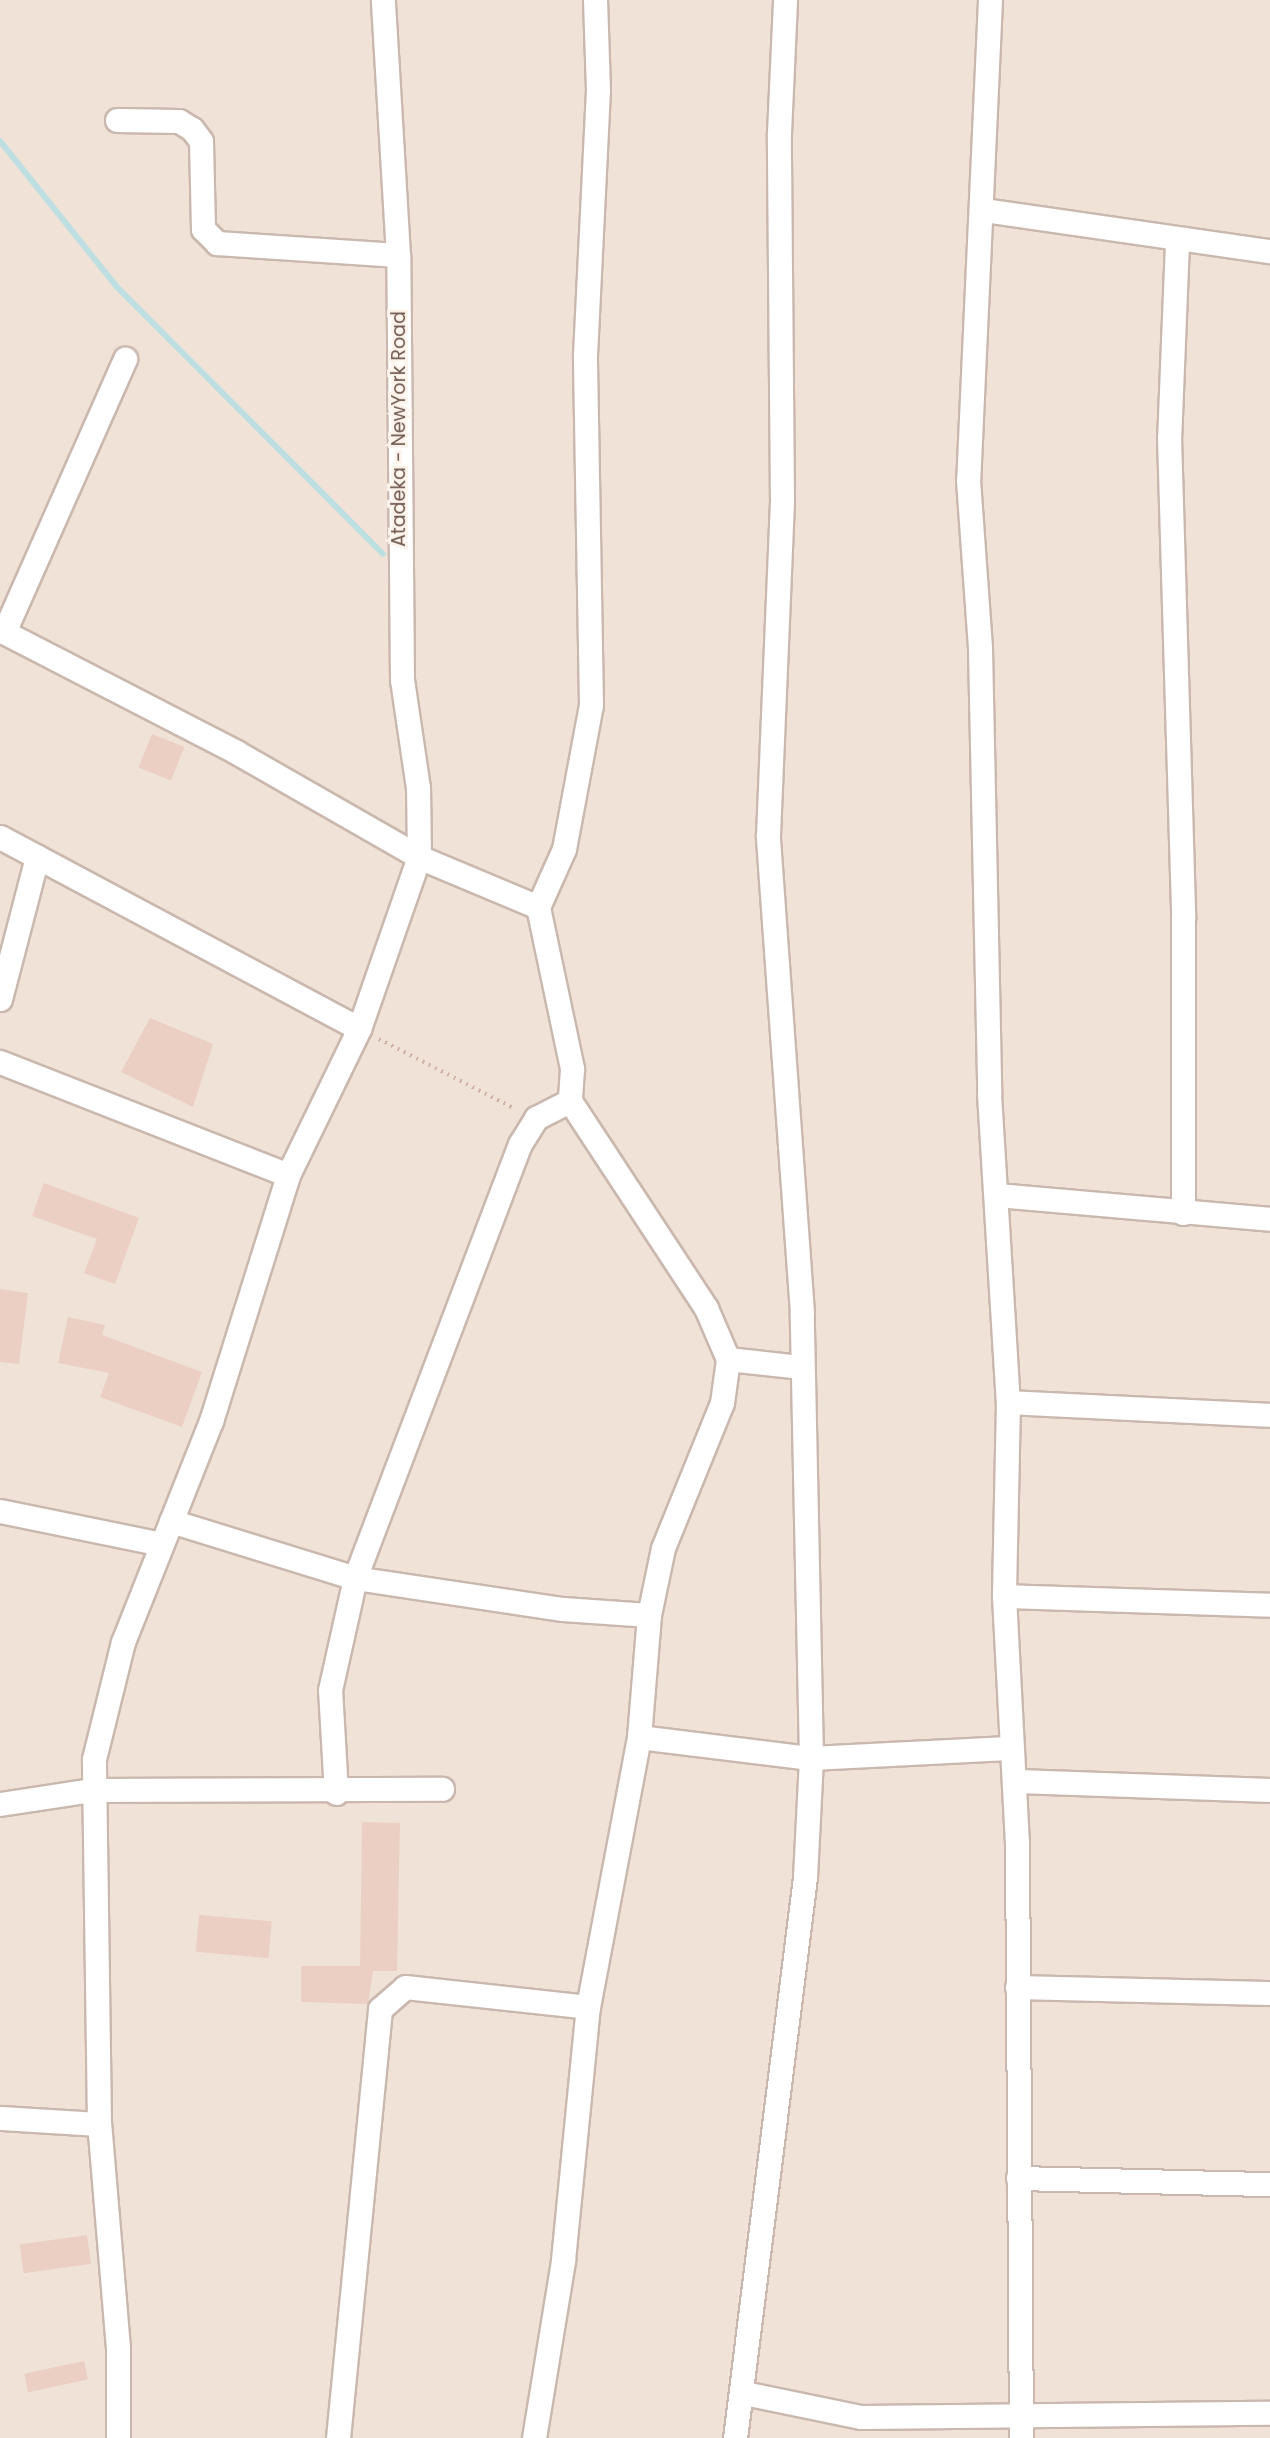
<!DOCTYPE html>
<style>
body{margin:0}
#map{position:relative;width:1270px;height:2438px;overflow:hidden;background:#faf1e8;font-family:Poppins,sans-serif}
div>[style]{position:absolute}
.residential>*{inset:0;background:#f0e2d7;transform-origin:0 0}
.stream>*{height:6px;margin:-3px;padding:0 3px;transform-origin:3px;border-radius:3px;background:#bedfe1}
.building>*{inset:0;background:#ebcfc3;transform-origin:0 0}
.path>*{height:3.5px;margin-top:-1.75px;transform-origin:0;background:repeating-linear-gradient(90deg,#d0b2a6 0 2px,transparent 0 7px)}
.roads{filter:drop-shadow(2px 0 #cab8af) drop-shadow(-2px 0 #cab8af) drop-shadow(0 2px #cab8af) drop-shadow(0 -2px #cab8af)}
.minor>*{height:23px;margin:-11.5px;padding:0 11.5px;transform-origin:11.5px;border-radius:11.5px;background:#fff}
span{translate:-50% -50%;white-space:nowrap;text-align:center;line-height:1.15;-webkit-text-stroke:6px #fdf5ed;paint-order:stroke}
.street-label{font-size:19px;color:#70584f}
</style>
<div id="map">
<div class="residential">
<div style="left:0;top:0;width:1270px;height:2438px"></div>
</div>
<div class="stream">
<div style="left:0;top:141px;width:186px;rotate:51.3deg"></div>
<div style="left:116px;top:286px;width:378px;rotate:45.1deg"></div>
</div>
<div class="building">
<div style="left:152px;top:734px;width:35px;height:36px;rotate:22deg"></div>
<div style="clip-path:polygon(150px 1018px,213px 1044px,193px 1107px,121px 1072px)"></div>
<div style="clip-path:polygon(44px 1183px,139px 1218px,115px 1284px,84px 1273px,97px 1239px,32px 1216px)"></div>
<div style="clip-path:polygon(0 1289px,28px 1293px,19px 1364px,0 1362px)"></div>
<div style="clip-path:polygon(68px 1317px,105px 1325px,102px 1335px,202px 1372px,182px 1427px,100px 1397px,109px 1373px,58px 1363px)"></div>
<div style="clip-path:polygon(362px 1822px,400px 1823px,397px 1971px,373px 1971px,368px 2004px,301px 2002px,301px 1966px,360px 1966px)"></div>
<div style="left:199px;top:1915px;width:73px;height:37px;rotate:5deg"></div>
<div style="left:87px;top:2235px;width:29px;height:68px;rotate:82deg"></div>
<div style="left:84px;top:2361px;width:19px;height:61px;rotate:78deg"></div>
</div>
<div class="path">
<div style="left:379px;top:1039px;width:153px;rotate:27.2deg"></div>
</div>
<div class="roads">
<div class="minor">
<div style="left:990px;top:0;width:481px;rotate:92.6deg"></div>
<div style="left:968px;top:480px;width:169px;rotate:85.9deg"></div>
<div style="left:980px;top:649px;width:445px;rotate:88.8deg"></div>
<div style="left:989px;top:1094px;width:309px;rotate:86.5deg"></div>
<div style="left:1008px;top:1402px;width:194px;rotate:91.2deg"></div>
<div style="left:1004px;top:1596px;width:246px;rotate:87deg"></div>
<div style="left:1017px;top:1842px;width:596px;rotate:89.62deg"></div>
<div style="left:117px;top:120px;width:62px;rotate:0.9deg"></div>
<div style="left:179px;top:121px;width:15px;rotate:32deg"></div>
<div style="left:192px;top:129px;width:15px;rotate:53deg"></div>
<div style="left:201px;top:141px;width:88px;rotate:88.7deg"></div>
<div style="left:203px;top:229px;width:20px;rotate:45deg"></div>
<div style="left:217px;top:243px;width:181px;rotate:3.8deg"></div>
<div style="left:984px;top:210px;width:289px;rotate:8.2deg"></div>
<div style="left:1177px;top:242px;width:195px;rotate:92.3deg"></div>
<div style="left:1169px;top:437px;width:482px;rotate:88.3deg"></div>
<div style="left:1183px;top:919px;width:294px;rotate:90deg"></div>
<div style="left:0;top:630px;width:266px;rotate:27.3deg"></div>
<div style="left:236px;top:752px;width:211px;rotate:29.8deg"></div>
<div style="left:419px;top:857px;width:129px;rotate:22.8deg"></div>
<div style="left:538px;top:907px;width:166px;rotate:78.1deg"></div>
<div style="left:572px;top:1069px;width:32px;rotate:94deg"></div>
<div style="left:570px;top:1101px;width:248px;rotate:56.7deg"></div>
<div style="left:706px;top:1308px;width:56px;rotate:66.7deg"></div>
<div style="left:728px;top:1359px;width:72px;rotate:6.3deg"></div>
<div style="left:4px;top:632px;width:299px;rotate:-66.1deg"></div>
<div style="left:0;top:837px;width:407px;rotate:28.1deg"></div>
<div style="left:538px;top:907px;width:64px;rotate:-65.9deg"></div>
<div style="left:564px;top:849px;width:147px;rotate:-79.4deg"></div>
<div style="left:591px;top:705px;width:350px;rotate:-91deg"></div>
<div style="left:585px;top:355px;width:265px;rotate:-87.2deg"></div>
<div style="left:598px;top:90px;width:90px;rotate:-91.9deg"></div>
<div style="left:0;top:999px;width:147px;rotate:-75.4deg"></div>
<div style="left:0;top:1062px;width:309px;rotate:21.4deg"></div>
<div style="left:997px;top:1195px;width:274px;rotate:5deg"></div>
<div style="left:1008px;top:1402px;width:262px;rotate:2.8deg"></div>
<div style="left:0;top:1511px;width:165px;rotate:11.5deg"></div>
<div style="left:171px;top:1521px;width:193px;rotate:17.2deg"></div>
<div style="left:355px;top:1578px;width:210px;rotate:8.5deg"></div>
<div style="left:563px;top:1609px;width:86px;rotate:4deg"></div>
<div style="left:1004px;top:1596px;width:266px;rotate:1.9deg"></div>
<div style="left:639px;top:1737px;width:173px;rotate:7deg"></div>
<div style="left:811px;top:1758px;width:197px;rotate:-2.9deg"></div>
<div style="left:1015px;top:1781px;width:255px;rotate:2deg"></div>
<div style="left:336px;top:1793px;width:103px;rotate:-93.3deg"></div>
<div style="left:330px;top:1690px;width:115px;rotate:-77.4deg"></div>
<div style="left:355px;top:1578px;width:464px;rotate:-69.2deg"></div>
<div style="left:520px;top:1144px;width:31px;rotate:-58deg"></div>
<div style="left:536px;top:1118px;width:38px;rotate:-27deg"></div>
<div style="left:0;top:1804px;width:92px;rotate:-8.7deg"></div>
<div style="left:91px;top:1790px;width:351px;rotate:-0.2deg"></div>
<div style="left:1017px;top:1987px;width:253px;rotate:1.4deg"></div>
<div style="left:0;top:2118px;width:99px;rotate:3.5deg"></div>
<div style="left:1018px;top:2178px;width:252px;rotate:1.4deg"></div>
<div style="left:744px;top:2393px;width:119px;rotate:11.6deg"></div>
<div style="left:861px;top:2417px;width:409px;rotate:-0.6deg"></div>
<div style="left:118px;top:2438px;width:90px;rotate:-90deg"></div>
<div style="left:118px;top:2348px;width:225px;rotate:-94.8deg"></div>
<div style="left:99px;top:2124px;width:365px;rotate:-90.8deg"></div>
<div style="left:94px;top:1759px;width:121px;rotate:-76.1deg"></div>
<div style="left:123px;top:1642px;width:238px;rotate:-68.3deg"></div>
<div style="left:211px;top:1421px;width:258px;rotate:-72.6deg"></div>
<div style="left:288px;top:1175px;width:162px;rotate:-64.1deg"></div>
<div style="left:359px;top:1029px;width:182px;rotate:-70.8deg"></div>
<div style="left:419px;top:857px;width:69px;rotate:-90.8deg"></div>
<div style="left:418px;top:788px;width:109px;rotate:-98.4deg"></div>
<div style="left:402px;top:680px;width:425px;rotate:-90.5deg"></div>
<div style="left:398px;top:255px;width:255px;rotate:-93.4deg"></div>
<div style="left:338px;top:2438px;width:431px;rotate:-84.4deg"></div>
<div style="left:380px;top:2009px;width:33px;rotate:-41deg"></div>
<div style="left:405px;top:1987px;width:184px;rotate:6.2deg"></div>
<div style="left:534px;top:2438px;width:180px;rotate:-80.7deg"></div>
<div style="left:563px;top:2260px;width:254px;rotate:-84.4deg"></div>
<div style="left:588px;top:2007px;width:275px;rotate:-79.3deg"></div>
<div style="left:639px;top:1737px;width:122px;rotate:-85.3deg"></div>
<div style="left:649px;top:1615px;width:68px;rotate:-78.2deg"></div>
<div style="left:663px;top:1548px;width:157px;rotate:-67.9deg"></div>
<div style="left:722px;top:1403px;width:44px;rotate:-82.2deg"></div>
<div style="left:735px;top:2438px;width:565px;rotate:-82.89deg"></div>
<div style="left:805px;top:1877px;width:119px;rotate:-87.1deg"></div>
<div style="left:811px;top:1758px;width:445px;rotate:-91.2deg"></div>
<div style="left:802px;top:1313px;width:479px;rotate:-94.1deg"></div>
<div style="left:768px;top:835px;width:335px;rotate:-87.6deg"></div>
<div style="left:782px;top:500px;width:367px;rotate:-90.5deg"></div>
<div style="left:779px;top:133px;width:133px;rotate:-87.4deg"></div>
</div>
</div>
<div class="street-label">
<span style="left:399px;top:429px;rotate:-90deg">Atadeka - NewYork Road</span>
</div>
</div>
